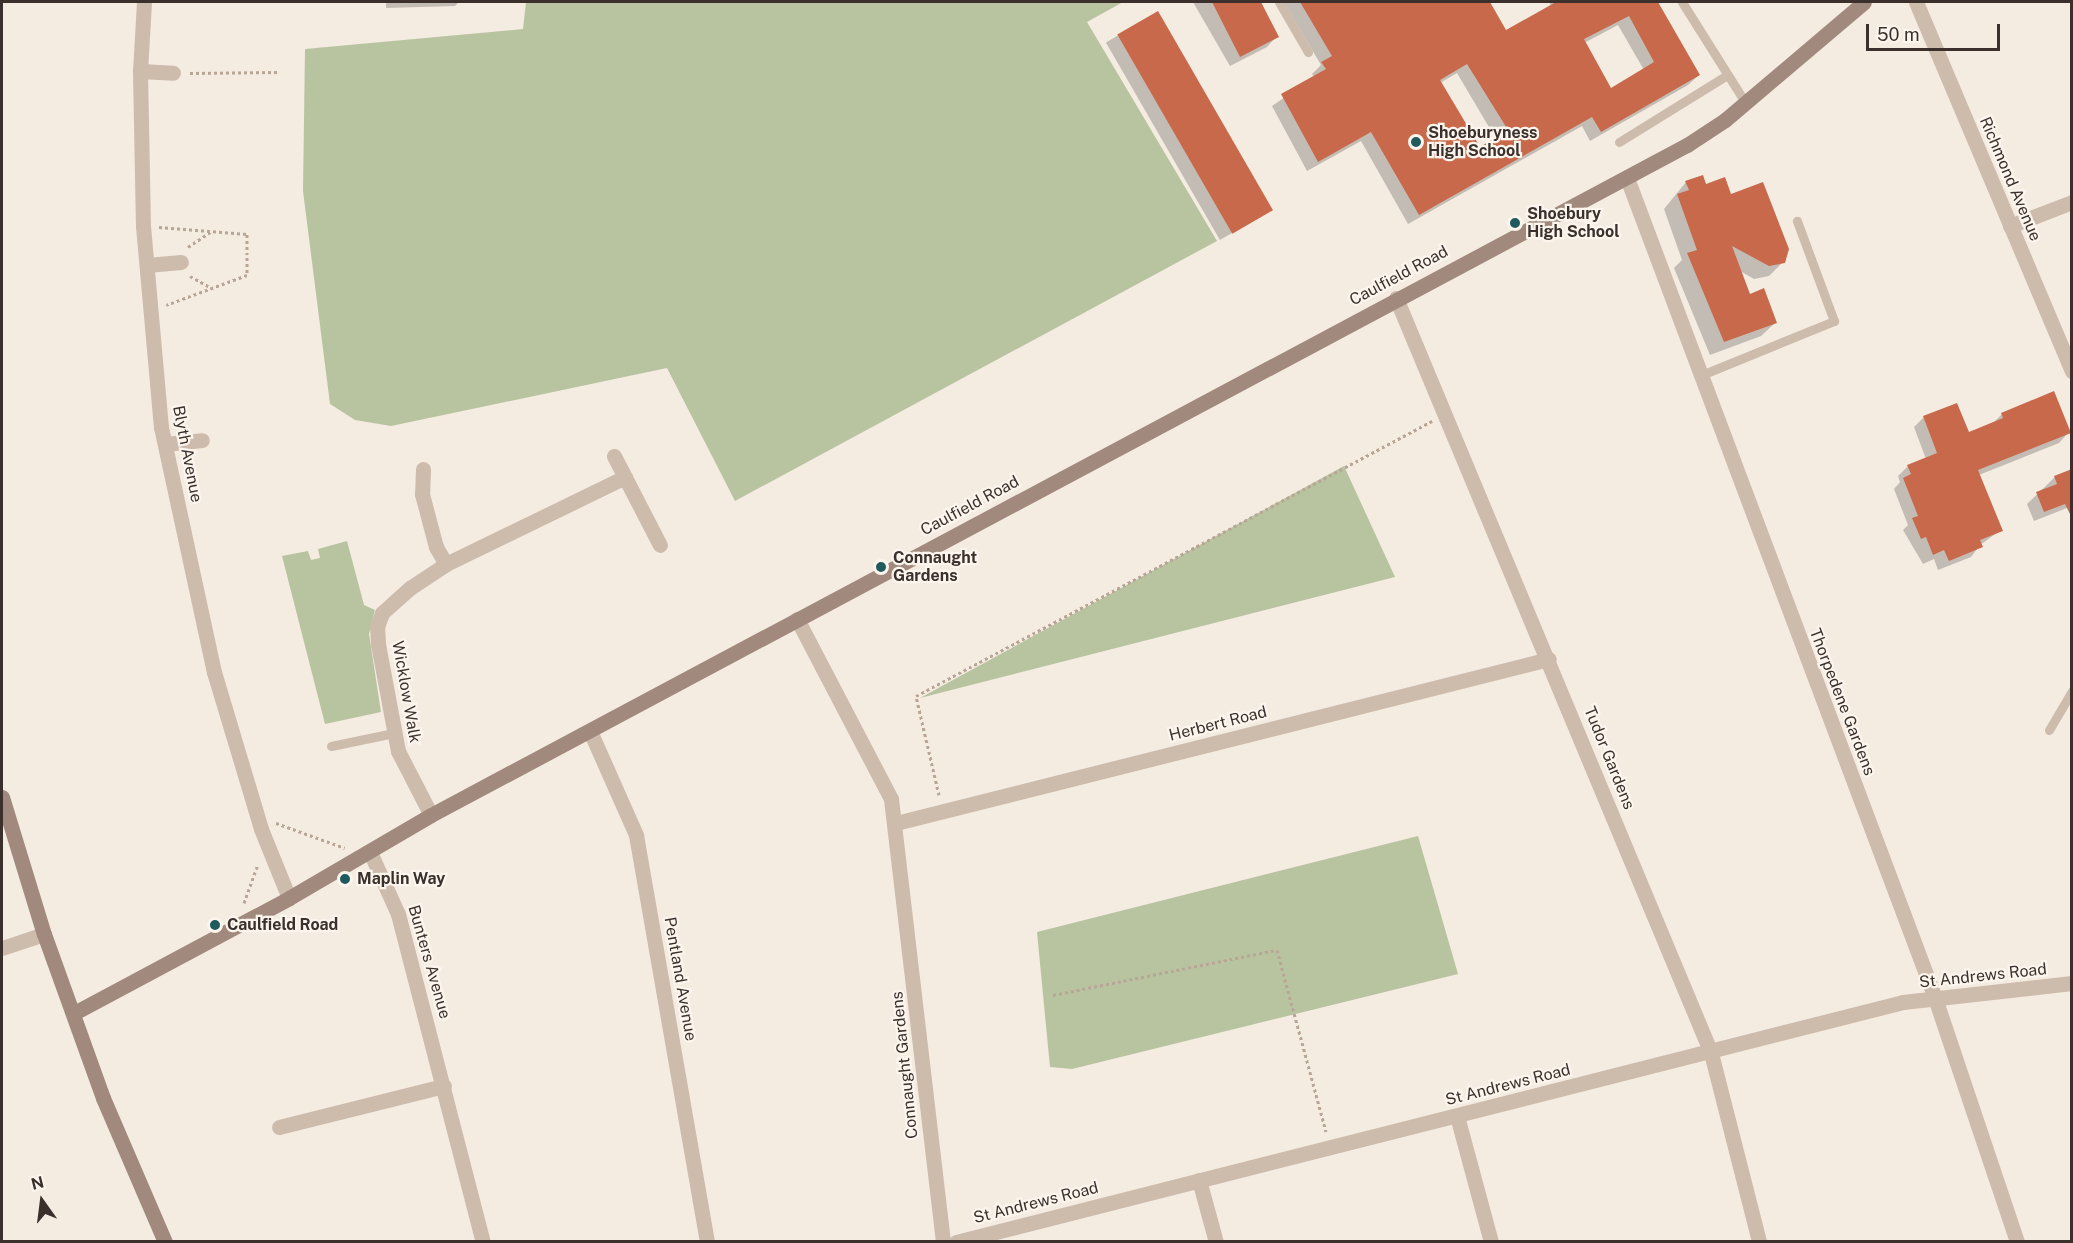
<!DOCTYPE html>
<style>
body{margin:0}
#map{position:relative;width:2073px;height:1243px;overflow:hidden;background:#f4ebe1;font-family:"Public Sans",sans-serif}
div>[style]{position:absolute}
.green>*{inset:0;background:#b8c4a0}
.shadow>*{inset:0;background:#0003;transform-origin:0 0}
.building>*{inset:0;background:#c8694b;transform-origin:0 0}
.path>*{height:3px;margin-top:-1.5px;transform-origin:0;background:repeating-linear-gradient(90deg,#b9a596 0 3px,transparent 0 6px)}
.lane>*{height:9px;margin:-4.5px;padding:0 4.5px;transform-origin:4.5px;border-radius:4.5px;background:#cdbbac}
.street>*{height:15px;margin:-7.5px;padding:0 7.5px;transform-origin:7.5px;border-radius:7.5px;background:#cdbbac}
.secondary>*{height:15px;margin:-7.5px;padding:0 7.5px;transform-origin:7.5px;border-radius:7.5px;background:#a18a7d}
.dots>*{width:16px;height:16px;translate:-50% -50%;box-sizing:border-box;border:3px solid #fbf5ee;border-radius:50%}
span{translate:-50% -50%;white-space:nowrap;text-align:center;line-height:1.15;-webkit-text-stroke:4.5px #fbf5ee;paint-order:stroke}
.poi-label{font-size:16px;color:#3b302b;font-weight:700}
.left{translate:0 -50%;text-align:left}
.street-label{font-size:16px;color:#3b302b}
.frame{position:absolute;inset:0;border:3px solid #3b302b;pointer-events:none}
.north{position:absolute;left:12px;top:1171px;width:60px;height:60px;-webkit-text-stroke:4px #fbf5ee;paint-order:stroke;rotate:346deg;font-size:16px;font-weight:700;line-height:24px;text-align:center;color:#3b302b}
.north::after{content:'';display:block;margin:auto;width:21px;height:27px;background:#3b302b;clip-path:polygon(50% 0,100% 100%,50% 72%,0 100%)}
.scale{position:absolute;left:1866px;top:24px;width:134px;height:27px;box-sizing:border-box;border:3px solid #3b302b;border-top:0;padding-left:8px;font-size:18px;line-height:21px;white-space:nowrap;color:#3b302b;-webkit-text-stroke:4px #fbf5ee;paint-order:stroke}
</style>
<div id="map">
<div class="green">
<div style="clip-path:polygon(526px 2px,1123px 2px,1087px 22px,1217px 241px,735px 501px,667px 368px,391px 426px,355px 420px,330px 404px,303px 191px,305px 49px,523px 29px)"></div>
<div style="clip-path:polygon(1344px 466px,1395px 577px,920px 698px)"></div>
<div style="clip-path:polygon(347px 541px,364px 605px,375px 610px,369px 634px,381px 712px,325px 724px,282px 556px,308px 551px,311px 560px,320px 558px,318px 549px)"></div>
<div style="clip-path:polygon(1418px 836px,1458px 974px,1072px 1069px,1050px 1067px,1037px 932px)"></div>
</div>
<div class="shadow">
<div style="clip-path:polygon(386px 2px,459px 2px,455px 6px,386px 8px)"></div>
<div style="clip-path:polygon(1193px 2px,1257px 2px,1277px 36px,1267px 47px,1230px 66px)"></div>
<div style="clip-path:polygon(evenodd,1284px 2px,1488px 2px,1506px 32px,1551px 6px,1549px 2px,1657px 2px,1699px 75px,1688px 85px,1590px 141px,1582px 126px,1408px 224px,1361px 141px,1307px 171px,1272px 106px,1314px 77px,1312px 74px,1321px 65px,1284px 2px,1618px 25px,1644px 70px,1610px 90px,1584px 43px,1618px 25px,1284px 2px,1457px 73px,1496px 139px,1480px 149px,1440px 83px,1457px 73px)"></div>
<div style="left:1157px;top:13px;width:228px;height:59px;rotate:60deg"></div>
<div style="clip-path:polygon(1686px 182px,1730px 196px,1783px 262px,1769px 276px,1754px 279px,1740px 271px,1749px 296px,1775px 323px,1761px 336px,1710px 355px,1674px 268px,1682px 260px,1664px 209px)"></div>
<div style="clip-path:polygon(2002px 414px,2069px 432px,2059px 443px,1979px 475px,2001px 530px,1980px 545px,1971px 557px,1938px 570px,1934px 559px,1923px 564px,1903px 530px,1908px 525px,1894px 489px,1900px 482px,1898px 476px,1908px 466px,1926px 459px,1914px 427px,1924px 417px,1968px 434px,1992px 424px)"></div>
<div style="clip-path:polygon(2055px 477px,2072px 506px,2034px 521px,2027px 504px)"></div>
</div>
<div class="building">
<div style="clip-path:polygon(1212px 2px,1261px 2px,1279px 37px,1240px 57px)"></div>
<div style="clip-path:polygon(evenodd,1300px 2px,1490px 2px,1506px 30px,1556px 2px,1658px 2px,1700px 75px,1601px 132px,1592px 117px,1419px 215px,1371px 132px,1318px 162px,1281px 94px,1326px 69px,1321px 62px,1332px 56px,1300px 2px,1629px 16px,1654px 62px,1611px 88px,1584px 39px,1629px 16px,1300px 2px,1467px 64px,1508px 130px,1480px 147px,1440px 80px,1467px 64px)"></div>
<div style="left:1158px;top:11px;width:230px;height:47px;rotate:60deg"></div>
<div style="clip-path:polygon(1703px 175px,1706px 184px,1725px 177px,1731px 194px,1763px 182px,1789px 249px,1785px 263px,1769px 266px,1732px 246px,1750px 294px,1764px 288px,1777px 323px,1724px 342px,1687px 253px,1697px 250px,1677px 194px,1689px 190px,1685px 181px)"></div>
<div style="clip-path:polygon(2054px 391px,2071px 433px,1978px 470px,2003px 531px,1980px 540px,1983px 547px,1949px 561px,1944px 550px,1933px 555px,1926px 537px,1921px 539px,1912px 518px,1918px 516px,1903px 478px,1911px 474px,1907px 465px,1937px 453px,1923px 416px,1957px 403px,1969px 432px,2003px 418px,2001px 413px)"></div>
<div style="clip-path:polygon(2072px 469px,2072px 518px,2065px 504px,2044px 512px,2036px 492px,2057px 484px,2054px 476px)"></div>
</div>
<div class="path">
<div style="left:190px;top:73px;width:90px;rotate:-0.6deg"></div>
<div style="left:159px;top:227px;width:88px;rotate:4.5deg"></div>
<div style="left:247px;top:234px;width:41px;rotate:90deg"></div>
<div style="left:247px;top:275px;width:86px;rotate:159.7deg"></div>
<div style="left:188px;top:247px;width:27px;rotate:-34deg"></div>
<div style="left:190px;top:276px;width:25px;rotate:29deg"></div>
<div style="left:939px;top:795px;width:102px;rotate:-103.1deg"></div>
<div style="left:916px;top:696px;width:585px;rotate:-28.06deg"></div>
<div style="left:276px;top:823px;width:73px;rotate:19.9deg"></div>
<div style="left:244px;top:903px;width:41px;rotate:-70.3deg"></div>
<div style="left:1053px;top:995px;width:228px;rotate:-11.4deg"></div>
<div style="left:1277px;top:950px;width:188px;rotate:74.9deg"></div>
</div>
<div class="lane">
<div style="left:1279px;top:2px;width:58px;rotate:59.9deg"></div>
<div style="left:1682px;top:2px;width:118px;rotate:57.8deg"></div>
<div style="left:1619px;top:142px;width:127px;rotate:-31.8deg"></div>
<div style="left:1699px;top:376px;width:146px;rotate:-22.2deg"></div>
<div style="left:1834px;top:321px;width:107px;rotate:-110.3deg"></div>
<div style="left:2049px;top:730px;width:45px;rotate:-59.5deg"></div>
<div style="left:331px;top:746px;width:64px;rotate:-11.7deg"></div>
</div>
<div class="street">
<div style="left:144px;top:2px;width:69px;rotate:93.3deg"></div>
<div style="left:140px;top:71px;width:155px;rotate:88.9deg"></div>
<div style="left:143px;top:226px;width:202px;rotate:84.9deg"></div>
<div style="left:161px;top:427px;width:251px;rotate:77.8deg"></div>
<div style="left:214px;top:672px;width:164px;rotate:73.3deg"></div>
<div style="left:261px;top:829px;width:74px;rotate:67.9deg"></div>
<div style="left:1916px;top:2px;width:401px;rotate:67.1deg"></div>
<div style="left:140px;top:71px;width:33px;rotate:3deg"></div>
<div style="left:1627px;top:178px;width:876px;rotate:69.41deg"></div>
<div style="left:1935px;top:998px;width:257px;rotate:71.4deg"></div>
<div style="left:2010px;top:226px;width:66px;rotate:-21.2deg"></div>
<div style="left:147px;top:265px;width:34px;rotate:-5deg"></div>
<div style="left:1396px;top:298px;width:818px;rotate:67.35deg"></div>
<div style="left:1711px;top:1053px;width:195px;rotate:75.7deg"></div>
<div style="left:165px;top:444px;width:37px;rotate:-6deg"></div>
<div style="left:614px;top:456px;width:100px;rotate:62.7deg"></div>
<div style="left:423px;top:469px;width:25px;rotate:92deg"></div>
<div style="left:422px;top:494px;width:55px;rotate:75.2deg"></div>
<div style="left:436px;top:547px;width:20px;rotate:60deg"></div>
<div style="left:797px;top:619px;width:203px;rotate:62.4deg"></div>
<div style="left:891px;top:799px;width:446px;rotate:83.3deg"></div>
<div style="left:590px;top:731px;width:114px;rotate:66.1deg"></div>
<div style="left:636px;top:835px;width:413px;rotate:80.1deg"></div>
<div style="left:431px;top:815px;width:72px;rotate:-117.3deg"></div>
<div style="left:398px;top:751px;width:109px;rotate:-100.6deg"></div>
<div style="left:378px;top:644px;width:17px;rotate:-93deg"></div>
<div style="left:377px;top:627px;width:15px;rotate:-70deg"></div>
<div style="left:382px;top:613px;width:38px;rotate:-42deg"></div>
<div style="left:410px;top:588px;width:43px;rotate:-33.7deg"></div>
<div style="left:446px;top:564px;width:199px;rotate:-25.9deg"></div>
<div style="left:896px;top:823px;width:673px;rotate:-14.1deg"></div>
<div style="left:370px;top:852px;width:68px;rotate:65.7deg"></div>
<div style="left:398px;top:914px;width:339px;rotate:75.5deg"></div>
<div style="left:2px;top:948px;width:44px;rotate:-18.4deg"></div>
<div style="left:1457px;top:1116px;width:131px;rotate:74.9deg"></div>
<div style="left:279px;top:1127px;width:170px;rotate:-14deg"></div>
<div style="left:1199px;top:1180px;width:64px;rotate:74.7deg"></div>
<div style="left:956px;top:1242px;width:977px;rotate:-14.22deg"></div>
<div style="left:1903px;top:1002px;width:170px;rotate:-6.4deg"></div>
</div>
<div class="secondary">
<div style="left:2px;top:797px;width:143px;rotate:73deg"></div>
<div style="left:44px;top:934px;width:174px;rotate:70.2deg"></div>
<div style="left:103px;top:1098px;width:157px;rotate:66.7deg"></div>
<div style="left:74px;top:1013px;width:244px;rotate:-28.1deg"></div>
<div style="left:289px;top:898px;width:164px;rotate:-30.3deg"></div>
<div style="left:431px;top:815px;width:1424px;rotate:-28.08deg"></div>
<div style="left:1687px;top:145px;width:45px;rotate:-33.3deg"></div>
<div style="left:1725px;top:120px;width:182px;rotate:-40.3deg"></div>
</div>
<div class="dots">
<div style="left:1416px;top:142px;background:#1f5a5e"></div>
<div style="left:1515px;top:223px;background:#1f5a5e"></div>
<div style="left:881px;top:567px;background:#1f5a5e"></div>
<div style="left:345px;top:879px;background:#1f5a5e"></div>
<div style="left:215px;top:925px;background:#1f5a5e"></div>
</div>
<div class="poi-label">
<span class="left" style="left:1428px;top:142px">Shoeburyness<br>High School</span>
<span class="left" style="left:1527px;top:223px">Shoebury<br>High School</span>
<span class="left" style="left:893px;top:567px">Connaught<br>Gardens</span>
<span class="left" style="left:357px;top:879px">Maplin Way</span>
<span class="left" style="left:227px;top:925px">Caulfield Road</span>
</div>
<div class="street-label">
<span style="left:2010px;top:179px;rotate:67deg">Richmond Avenue</span>
<span style="left:1399px;top:276px;rotate:-28deg">Caulfield Road</span>
<span style="left:187px;top:454px;rotate:79deg">Blyth Avenue</span>
<span style="left:970px;top:506px;rotate:-28deg">Caulfield Road</span>
<span style="left:406px;top:692px;rotate:80deg">Wicklow Walk</span>
<span style="left:1842px;top:702px;rotate:69deg">Thorpedene Gardens</span>
<span style="left:1218px;top:724px;rotate:-14deg">Herbert Road</span>
<span style="left:1609px;top:758px;rotate:68deg">Tudor Gardens</span>
<span style="left:429px;top:962px;rotate:74deg">Bunters Avenue</span>
<span style="left:1983px;top:976px;rotate:-6deg">St Andrews Road</span>
<span style="left:680px;top:979px;rotate:80deg">Pentland Avenue</span>
<span style="left:905px;top:1065px;rotate:-96deg">Connaught Gardens</span>
<span style="left:1508px;top:1085px;rotate:-14deg">St Andrews Road</span>
<span style="left:1036px;top:1203px;rotate:-14deg">St Andrews Road</span>
</div>
<div class="frame"></div>
<div class="north">N</div>
<div class="scale">50 m</div>
</div>
